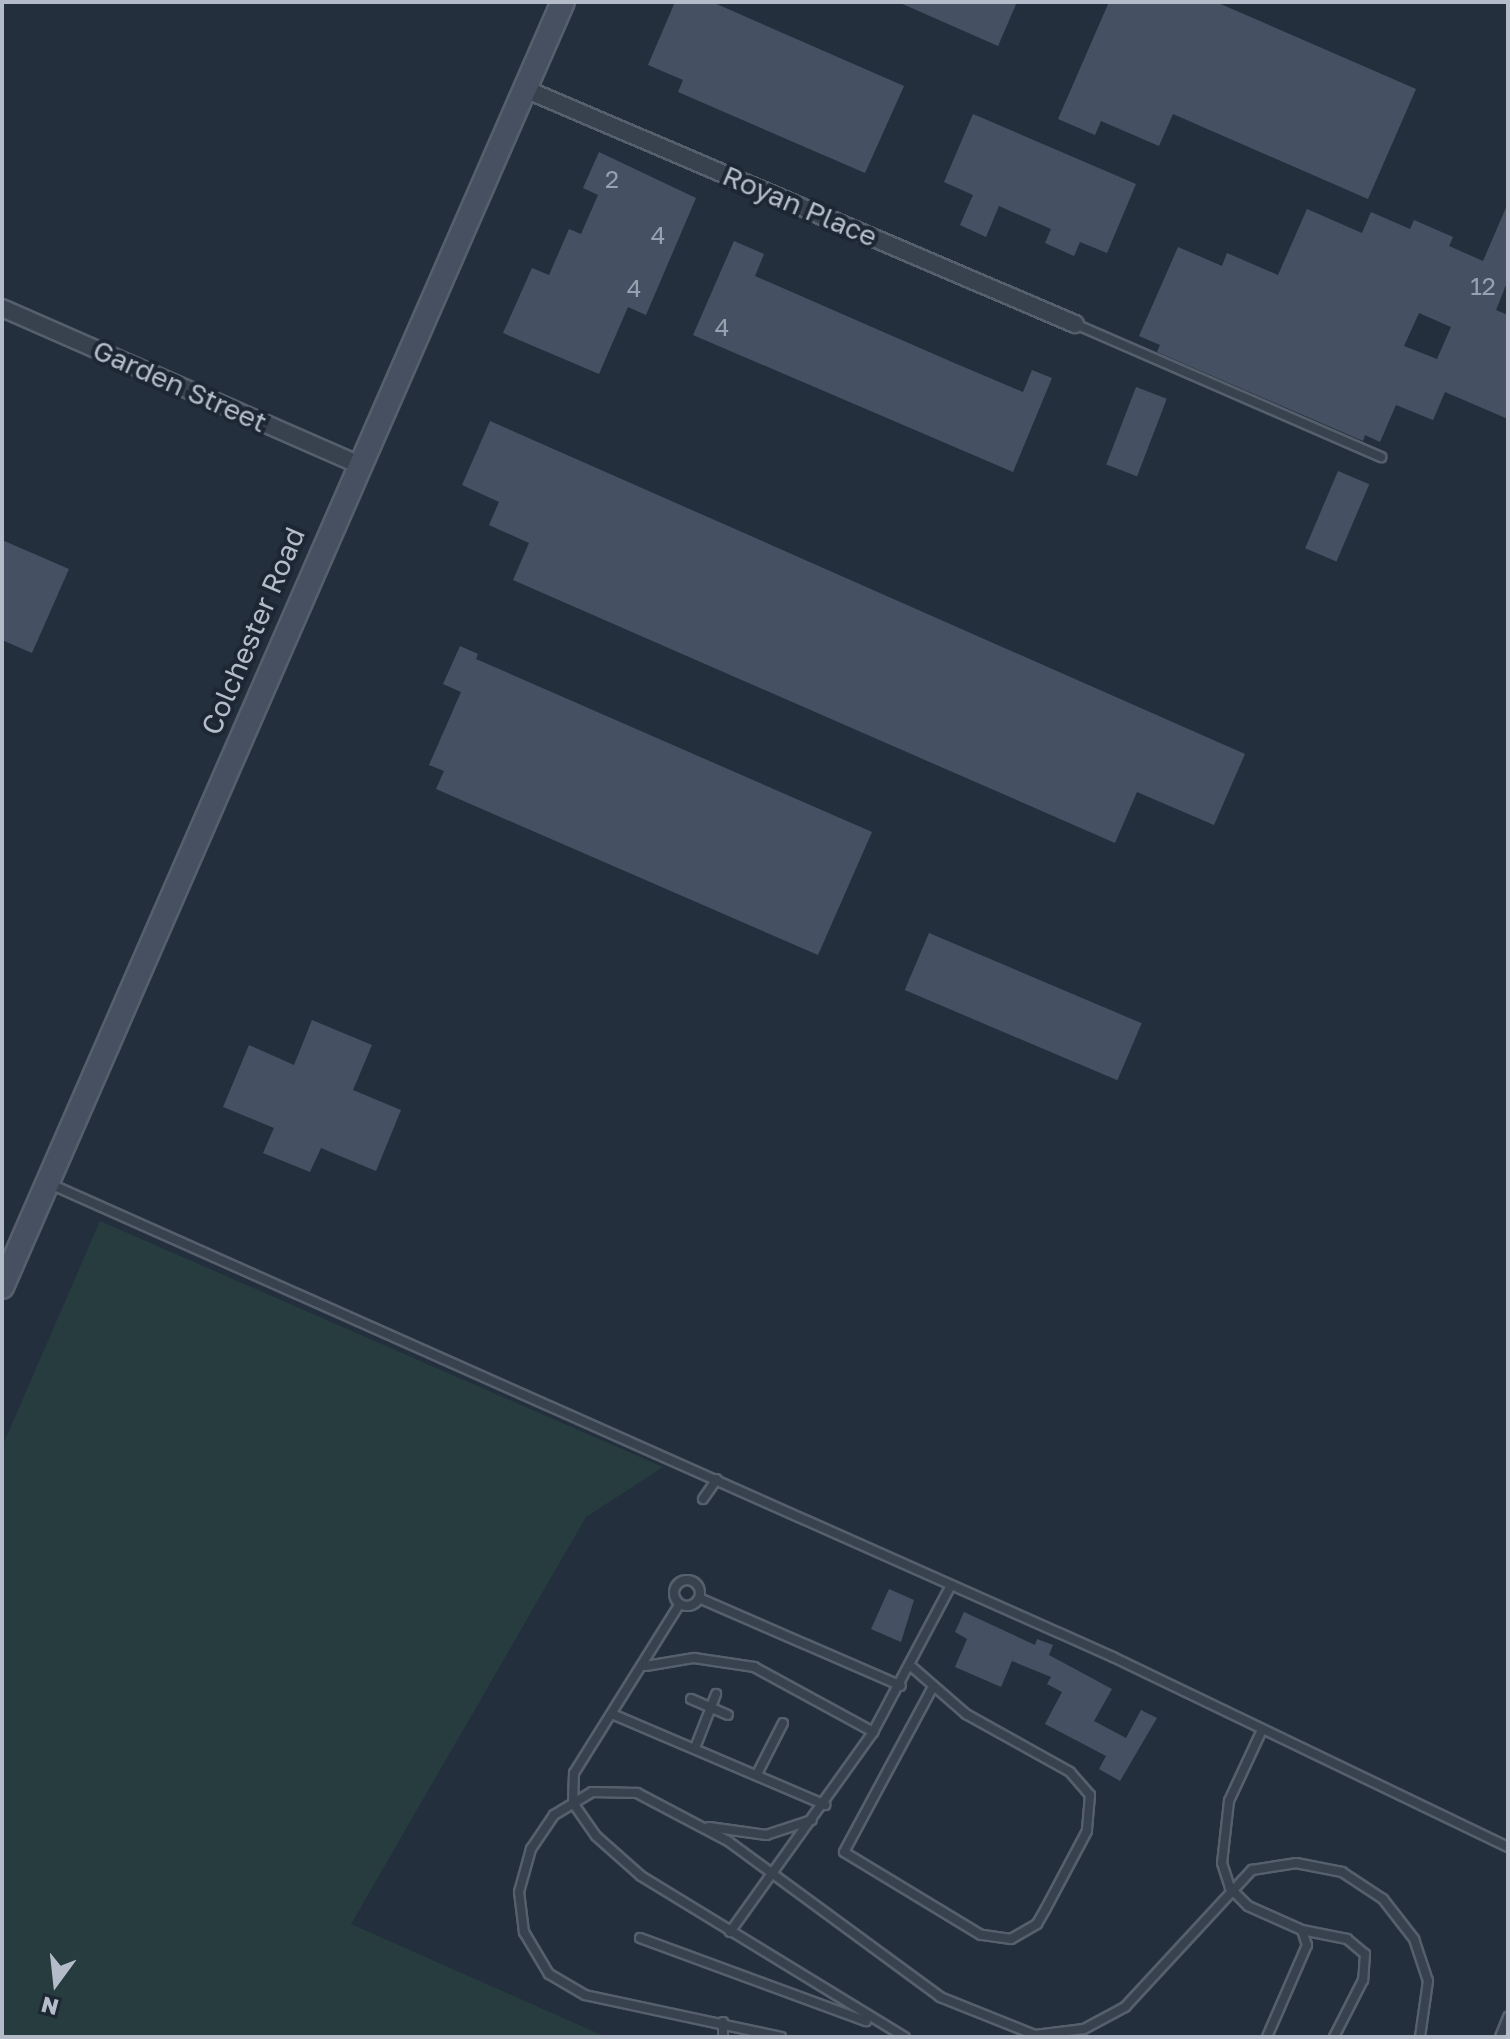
<!DOCTYPE html>
<style>
body{margin:0}
#map{position:relative;width:1510px;height:2039px;overflow:hidden;background:#242f3e;font-family:"Golos Text",sans-serif}
div>[style]{position:absolute}
.green>*{inset:0;background:#263c3f}
.building>*{inset:0;background:#455162;transform-origin:0 0}
.roads{filter:drop-shadow(2px 0 #565f6c) drop-shadow(-2px 0 #565f6c) drop-shadow(0 2px #565f6c) drop-shadow(0 -2px #565f6c)}
.lane>*{height:8px;margin:-4px;padding:0 4px;transform-origin:4px;border-radius:4px;background:#38414e}
.lane>.ring{margin:-4px;padding:0;box-sizing:content-box;background:none;border:8px solid #38414e;border-radius:50%}
.street>*{height:16px;margin:-8px;padding:0 8px;transform-origin:8px;border-radius:8px;background:#38414e}
.secondary>*{height:22px;margin:-11px;padding:0 11px;transform-origin:11px;border-radius:11px;background:#465061}
span{translate:-50% -50%;white-space:nowrap;text-align:center;line-height:1.15;-webkit-text-stroke:8px #1d2633;paint-order:stroke}
.number-label{font-size:24px;color:#98a1af}
.number-label span{-webkit-text-stroke-width:0}
.street-label{font-size:28px;color:#b4bcc9}
.frame{position:absolute;inset:0;border:4px solid #b4bcc9;pointer-events:none}
.north{position:absolute;left:16px;top:1943px;width:80px;height:80px;-webkit-text-stroke:6px #1d2633;paint-order:stroke;rotate:195deg;font-size:22px;font-weight:700;line-height:32px;text-align:center;color:#b4bcc9}
.north::after{content:'';display:block;margin:auto;width:28px;height:36px;background:#b4bcc9;clip-path:polygon(50% 0,100% 100%,50% 72%,0 100%)}
</style>
<div id="map">
<div class="green">
<div style="clip-path:polygon(100px 1221px,663px 1467px,586px 1517px,351px 1924px,606px 2037px,2px 2037px,2px 1447px)"></div>
</div>
<div class="building">
<div style="clip-path:polygon(675px 2px,712px 2px,904px 86px,865px 173px,678px 92px,683px 80px,648px 65px)"></div>
<div style="clip-path:polygon(898px 2px,1017px 2px,998px 46px)"></div>
<div style="clip-path:polygon(1109px 2px,1216px 2px,1416px 89px,1368px 199px,1173px 114px,1159px 146px,1101px 121px,1095px 135px,1058px 119px)"></div>
<div style="clip-path:polygon(973px 114px,1136px 184px,1107px 253px,1080px 242px,1074px 256px,1045px 243px,1051px 229px,999px 206px,986px 237px,960px 225px,973px 195px,944px 182px)"></div>
<div style="clip-path:polygon(599px 152px,696px 198px,646px 315px,628px 307px,599px 374px,503px 333px,532px 268px,549px 275px,569px 229px,581px 234px,598px 195px,583px 188px)"></div>
<div style="clip-path:polygon(evenodd,1508px 203px,1508px 280px,1496px 310px,1508px 315px,1508px 419px,1445px 392px,1433px 420px,1396px 405px,1380px 442px,1365px 435px,1363px 441px,1157px 352px,1160px 345px,1139px 336px,1178px 247px,1222px 266px,1227px 253px,1278px 275px,1307px 209px,1362px 233px,1371px 212px,1410px 229px,1414px 220px,1453px 237px,1449px 246px,1483px 261px,1508px 203px,1419px 313px,1451px 327px,1437px 359px,1404px 346px,1419px 313px)"></div>
<div style="clip-path:polygon(734px 241px,764px 254px,755px 276px,952px 362px,1023px 392px,1032px 370px,1052px 378px,1013px 472px,693px 335px)"></div>
<div style="left:1136px;top:387px;width:33px;height:83px;rotate:21deg"></div>
<div style="clip-path:polygon(490px 421px,1245px 754px,1214px 825px,1137px 792px,1115px 843px,513px 580px,529px 543px,489px 525px,499px 502px,462px 485px)"></div>
<div style="left:1338px;top:471px;width:34px;height:84px;rotate:23deg"></div>
<div style="clip-path:polygon(2px 540px,69px 569px,32px 653px,2px 640px)"></div>
<div style="clip-path:polygon(460px 646px,478px 654px,476px 659px,872px 832px,818px 955px,436px 789px,444px 771px,429px 765px,461px 692px,443px 684px)"></div>
<div style="left:929px;top:933px;width:231px;height:62px;rotate:23deg"></div>
<div style="clip-path:polygon(312px 1020px,372px 1045px,353px 1090px,401px 1110px,376px 1171px,321px 1148px,310px 1172px,263px 1153px,274px 1128px,223px 1107px,249px 1045px,294px 1065px)"></div>
<div style="clip-path:polygon(889px 1589px,914px 1600px,901px 1642px,871px 1629px)"></div>
<div style="clip-path:polygon(964px 1612px,1035px 1645px,1037px 1639px,1053px 1645px,1049px 1655px,1112px 1689px,1094px 1721px,1126px 1738px,1141px 1710px,1157px 1718px,1120px 1781px,1099px 1769px,1106px 1756px,1045px 1724px,1062px 1692px,1047px 1684px,1051px 1677px,1012px 1661px,1001px 1687px,955px 1667px,967px 1639px,955px 1632px)"></div>
</div>
<div class="roads">
<div class="lane">
<div style="left:1075px;top:324px;width:334px;rotate:23.5deg"></div>
<div style="left:48px;top:1183px;width:1166px;rotate:23.99deg"></div>
<div style="left:1113px;top:1657px;width:438px;rotate:25.7deg"></div>
<div style="left:703px;top:1499px;width:24px;rotate:-55deg"></div>
<div class="ring" style="left:674px;top:1580px;width:18px;height:18px"></div>
<div style="left:699px;top:1598px;width:220px;rotate:23.5deg"></div>
<div style="left:679px;top:1605px;width:198px;rotate:122deg"></div>
<div style="left:574px;top:1773px;width:30px;rotate:92deg"></div>
<div style="left:573px;top:1803px;width:40px;rotate:55.1deg"></div>
<div style="left:596px;top:1836px;width:60px;rotate:41.6deg"></div>
<div style="left:641px;top:1876px;width:309px;rotate:31.4deg"></div>
<div style="left:646px;top:1666px;width:49px;rotate:-9.5deg"></div>
<div style="left:694px;top:1658px;width:61px;rotate:8.5deg"></div>
<div style="left:754px;top:1667px;width:136px;rotate:28.6deg"></div>
<div style="left:912px;top:1667px;width:72px;rotate:41deg"></div>
<div style="left:966px;top:1714px;width:119px;rotate:29.1deg"></div>
<div style="left:1070px;top:1772px;width:30px;rotate:49deg"></div>
<div style="left:1090px;top:1795px;width:36px;rotate:95deg"></div>
<div style="left:1087px;top:1831px;width:89px;rotate:118deg"></div>
<div style="left:1045px;top:1910px;width:16px;rotate:120deg"></div>
<div style="left:1037px;top:1924px;width:30px;rotate:150deg"></div>
<div style="left:1011px;top:1939px;width:30px;rotate:-172deg"></div>
<div style="left:981px;top:1935px;width:160px;rotate:-148.8deg"></div>
<div style="left:844px;top:1852px;width:187px;rotate:-61.7deg"></div>
<div style="left:691px;top:1699px;width:40px;rotate:23.4deg"></div>
<div style="left:612px;top:1714px;width:232px;rotate:23.1deg"></div>
<div style="left:1261px;top:1732px;width:76px;rotate:114.9deg"></div>
<div style="left:1229px;top:1801px;width:62px;rotate:96.4deg"></div>
<div style="left:1222px;top:1863px;width:26px;rotate:72deg"></div>
<div style="left:1230px;top:1888px;width:25px;rotate:45deg"></div>
<div style="left:1248px;top:1906px;width:59px;rotate:24deg"></div>
<div style="left:1302px;top:1930px;width:16px;rotate:72deg"></div>
<div style="left:1307px;top:1945px;width:100px;rotate:113.5deg"></div>
<div style="left:695px;top:1748px;width:58px;rotate:-68.7deg"></div>
<div style="left:757px;top:1774px;width:57px;rotate:-63deg"></div>
<div style="left:709px;top:1827px;width:58px;rotate:8deg"></div>
<div style="left:766px;top:1835px;width:48px;rotate:-18.1deg"></div>
<div style="left:1302px;top:1930px;width:46px;rotate:11.3deg"></div>
<div style="left:1347px;top:1939px;width:23px;rotate:40deg"></div>
<div style="left:1365px;top:1954px;width:26px;rotate:94deg"></div>
<div style="left:1363px;top:1980px;width:64px;rotate:117deg"></div>
<div style="left:730px;top:1932px;width:246px;rotate:-54.4deg"></div>
<div style="left:873px;top:1732px;width:162px;rotate:-62deg"></div>
<div style="left:640px;top:1938px;width:241px;rotate:20.2deg"></div>
<div style="left:723px;top:2022px;width:15px;rotate:90deg"></div>
<div style="left:781px;top:2037px;width:200px;rotate:-167.9deg"></div>
<div style="left:585px;top:1995px;width:42px;rotate:-149.7deg"></div>
<div style="left:549px;top:1974px;width:49px;rotate:-120.8deg"></div>
<div style="left:524px;top:1932px;width:40px;rotate:-97.1deg"></div>
<div style="left:519px;top:1892px;width:45px;rotate:-74.4deg"></div>
<div style="left:531px;top:1849px;width:41px;rotate:-55.9deg"></div>
<div style="left:554px;top:1815px;width:44px;rotate:-31.2deg"></div>
<div style="left:592px;top:1792px;width:45px;rotate:1.3deg"></div>
<div style="left:637px;top:1793px;width:103px;rotate:27.8deg"></div>
<div style="left:728px;top:1841px;width:263px;rotate:36.3deg"></div>
<div style="left:940px;top:1997px;width:102px;rotate:21.8deg"></div>
<div style="left:1035px;top:2035px;width:49px;rotate:-7deg"></div>
<div style="left:1084px;top:2029px;width:47px;rotate:-28.2deg"></div>
<div style="left:1125px;top:2007px;width:187px;rotate:-47.2deg"></div>
<div style="left:1252px;top:1870px;width:45px;rotate:-9deg"></div>
<div style="left:1296px;top:1863px;width:47px;rotate:11.1deg"></div>
<div style="left:1342px;top:1872px;width:49px;rotate:33.4deg"></div>
<div style="left:1383px;top:1899px;width:51px;rotate:52.2deg"></div>
<div style="left:1414px;top:1939px;width:44px;rotate:71.6deg"></div>
<div style="left:1428px;top:1981px;width:57px;rotate:98.1deg"></div>
<div style="left:1500px;top:2037px;width:22px;rotate:-68deg"></div>
</div>
<div class="street">
<div style="left:525px;top:89px;width:598px;rotate:23.14deg"></div>
<div style="left:2px;top:308px;width:389px;rotate:23.7deg"></div>
</div>
<div class="secondary">
<div style="left:2px;top:1287px;width:1402px;rotate:-66.42deg"></div>
</div>
</div>
<div class="number-label">
<span style="left:612px;top:179px">2</span>
<span style="left:658px;top:235px">4</span>
<span style="left:1483px;top:286px">12</span>
<span style="left:634px;top:288px">4</span>
<span style="left:722px;top:327px">4</span>
</div>
<div class="street-label">
<span style="left:800px;top:206px;rotate:23deg">Royan Place</span>
<span style="left:180px;top:386px;rotate:24deg">Garden Street</span>
<span style="left:253px;top:631px;rotate:-67deg">Colchester Road</span>
</div>
<div class="frame"></div>
<div class="north">N</div>
</div>
